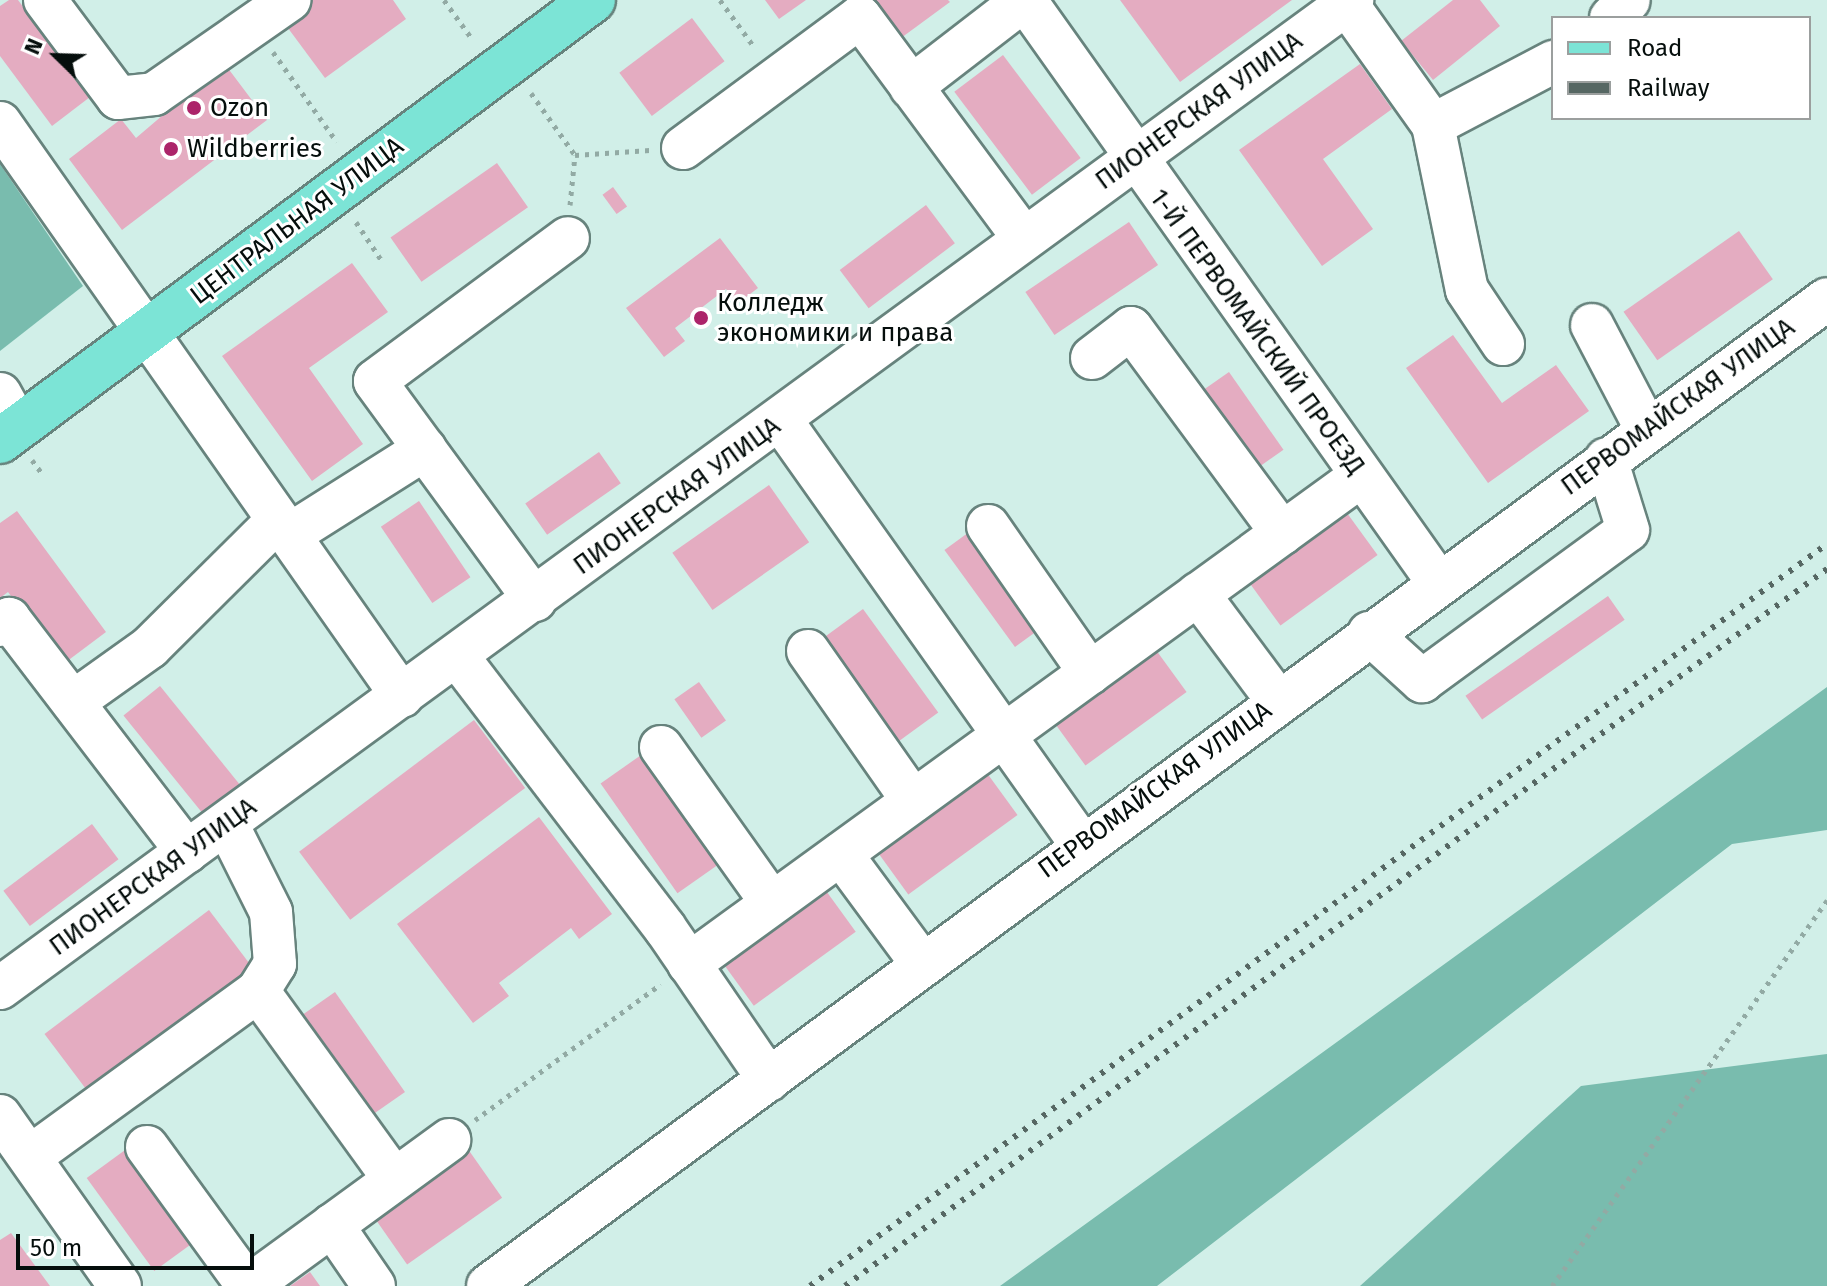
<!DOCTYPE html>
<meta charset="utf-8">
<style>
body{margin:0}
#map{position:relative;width:1827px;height:1286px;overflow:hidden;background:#d1efe8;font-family:"Fira Sans",sans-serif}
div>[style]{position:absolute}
.forest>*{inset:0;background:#79bcae}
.building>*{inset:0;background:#e4acc1;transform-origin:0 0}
.path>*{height:5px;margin-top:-2.5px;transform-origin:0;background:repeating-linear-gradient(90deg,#92aaa4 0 4px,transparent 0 10px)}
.roads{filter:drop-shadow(2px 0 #67837d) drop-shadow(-2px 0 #67837d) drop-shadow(0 2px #67837d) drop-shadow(0 -2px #67837d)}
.minor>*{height:42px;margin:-21px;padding:0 21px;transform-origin:21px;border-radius:21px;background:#fff}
.major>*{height:44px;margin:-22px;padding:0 22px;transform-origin:22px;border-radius:22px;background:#7ce4d6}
.rail>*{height:6px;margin-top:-3px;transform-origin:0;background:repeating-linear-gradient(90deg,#566763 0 4px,transparent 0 12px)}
.dots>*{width:22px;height:22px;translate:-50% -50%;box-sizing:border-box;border:4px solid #fff;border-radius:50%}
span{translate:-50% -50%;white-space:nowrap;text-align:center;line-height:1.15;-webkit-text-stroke:6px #fff;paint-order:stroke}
.poi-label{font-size:26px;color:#050e0c}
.left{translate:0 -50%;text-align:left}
.street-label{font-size:26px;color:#050e0c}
.legend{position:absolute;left:1551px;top:16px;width:260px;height:104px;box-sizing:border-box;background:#fff;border:2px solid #9b9f9e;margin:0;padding:10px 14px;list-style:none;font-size:24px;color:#050e0c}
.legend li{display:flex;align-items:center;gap:16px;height:40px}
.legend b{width:40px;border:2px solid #9b9f9e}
.north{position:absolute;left:16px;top:16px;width:80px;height:80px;-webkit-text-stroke:6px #fff;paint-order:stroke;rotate:293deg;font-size:22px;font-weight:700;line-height:32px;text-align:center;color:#050e0c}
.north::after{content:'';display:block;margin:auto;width:28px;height:36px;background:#050e0c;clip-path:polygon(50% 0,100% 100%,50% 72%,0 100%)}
.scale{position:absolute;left:16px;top:1234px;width:238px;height:36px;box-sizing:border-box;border:4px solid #050e0c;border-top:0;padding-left:10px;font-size:24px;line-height:28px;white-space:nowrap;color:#050e0c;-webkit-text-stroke:6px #fff;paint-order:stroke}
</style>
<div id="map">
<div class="forest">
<div style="clip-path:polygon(0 164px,83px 286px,0 351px)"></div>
<div style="clip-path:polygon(1827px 687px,1827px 830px,1732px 844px,1157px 1286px,1000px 1286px)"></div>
<div style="clip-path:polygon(1827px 1054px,1827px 1286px,1360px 1286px,1581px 1086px)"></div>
</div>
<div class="building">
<div style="clip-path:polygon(9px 0,18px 0,90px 97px,52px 126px,0 56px,0 6px)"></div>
<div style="clip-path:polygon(310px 0,393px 0,406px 19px,325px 78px,282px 20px)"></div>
<div style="clip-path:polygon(765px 0,806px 0,779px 19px)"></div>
<div style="clip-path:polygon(873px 0,948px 0,950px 2px,901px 38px)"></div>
<div style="clip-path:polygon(1120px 0,1292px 0,1180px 82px)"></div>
<div style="clip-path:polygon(1453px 0,1480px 0,1500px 26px,1433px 80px,1401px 41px)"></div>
<div style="left:692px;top:18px;width:54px;height:91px;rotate:53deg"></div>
<div style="left:1003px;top:55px;width:129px;height:61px;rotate:53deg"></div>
<div style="clip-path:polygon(224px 63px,267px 120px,122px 230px,69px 159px,121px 119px,136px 138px)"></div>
<div style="clip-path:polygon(1360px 64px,1392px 109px,1323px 159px,1373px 229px,1322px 266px,1239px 150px)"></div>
<div style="left:497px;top:163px;width:54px;height:130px;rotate:55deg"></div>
<div style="left:613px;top:187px;width:24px;height:13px;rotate:54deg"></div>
<div style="left:926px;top:205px;width:48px;height:108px;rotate:53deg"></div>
<div style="left:1129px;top:222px;width:52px;height:125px;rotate:56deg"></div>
<div style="left:1739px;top:231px;width:59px;height:141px;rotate:55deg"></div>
<div style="clip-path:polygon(720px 238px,758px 288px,737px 304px,726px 289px,675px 328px,685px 341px,664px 357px,626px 308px)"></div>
<div style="clip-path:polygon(352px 263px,388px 312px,309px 368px,363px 444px,312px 481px,222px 356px)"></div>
<div style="clip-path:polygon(1453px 335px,1502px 403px,1556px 365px,1589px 411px,1488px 483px,1406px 368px)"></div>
<div style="left:1229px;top:372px;width:95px;height:42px;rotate:55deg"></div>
<div style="left:599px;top:452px;width:38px;height:90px;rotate:55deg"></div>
<div style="left:769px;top:485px;width:70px;height:118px;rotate:55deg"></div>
<div style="left:419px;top:501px;width:92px;height:46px;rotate:56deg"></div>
<div style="clip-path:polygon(17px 511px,106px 632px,62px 665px,8px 592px,0 598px,0 523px)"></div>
<div style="left:1347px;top:513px;width:52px;height:120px;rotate:54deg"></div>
<div style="left:976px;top:527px;width:120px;height:39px;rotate:54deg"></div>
<div style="left:1608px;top:596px;width:29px;height:174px;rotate:55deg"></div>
<div style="left:863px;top:609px;width:128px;height:56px;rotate:54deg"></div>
<div style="left:1156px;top:650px;width:52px;height:125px;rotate:54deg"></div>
<div style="left:699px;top:682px;width:47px;height:30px;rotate:55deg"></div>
<div style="left:160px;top:686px;width:134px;height:47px;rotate:51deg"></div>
<div style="left:474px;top:720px;width:85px;height:219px;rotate:53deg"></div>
<div style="left:644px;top:753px;width:134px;height:53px;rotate:55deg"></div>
<div style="left:984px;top:769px;width:57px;height:135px;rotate:54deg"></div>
<div style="clip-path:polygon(539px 817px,612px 914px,579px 939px,571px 928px,499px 983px,509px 996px,473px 1023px,397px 924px)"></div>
<div style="left:92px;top:824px;width:44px;height:111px;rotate:53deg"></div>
<div style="left:824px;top:888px;width:54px;height:126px;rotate:54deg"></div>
<div style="left:209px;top:910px;width:79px;height:206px;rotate:53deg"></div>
<div style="left:335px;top:992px;width:122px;height:49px;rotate:55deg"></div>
<div style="left:132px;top:1145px;width:115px;height:56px;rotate:54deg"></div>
<div style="left:470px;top:1152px;width:56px;height:116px;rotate:55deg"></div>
<div style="clip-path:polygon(11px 1233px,50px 1286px,0 1286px,0 1240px)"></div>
<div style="clip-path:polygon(310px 1272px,320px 1286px,290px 1286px)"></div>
</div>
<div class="path">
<div style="left:444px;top:0;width:49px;rotate:54.1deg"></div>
<div style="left:720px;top:0;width:59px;rotate:53.9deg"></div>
<div style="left:273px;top:52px;width:110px;rotate:54.6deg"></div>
<div style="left:531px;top:93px;width:76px;rotate:54.6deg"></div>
<div style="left:570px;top:205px;width:50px;rotate:-84.3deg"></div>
<div style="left:575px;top:155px;width:75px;rotate:-3.8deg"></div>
<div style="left:356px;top:222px;width:47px;rotate:56.3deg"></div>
<div style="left:32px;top:460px;width:15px;rotate:53deg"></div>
<div style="left:475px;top:1120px;width:230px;rotate:-36.2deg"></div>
<div style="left:1552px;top:1286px;width:474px;rotate:-54.5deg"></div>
</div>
<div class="roads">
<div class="minor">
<div style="left:45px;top:0;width:122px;rotate:53.3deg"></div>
<div style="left:118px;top:98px;width:36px;rotate:-6deg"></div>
<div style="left:154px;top:94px;width:165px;rotate:-34.8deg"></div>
<div style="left:1025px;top:0;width:714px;rotate:54.64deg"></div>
<div style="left:1347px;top:4px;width:148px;rotate:54.6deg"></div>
<div style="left:1433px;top:125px;width:136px;rotate:-27.7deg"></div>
<div style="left:1611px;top:18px;width:25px;rotate:-45deg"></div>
<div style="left:911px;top:87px;width:143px;rotate:-37.6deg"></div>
<div style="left:0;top:123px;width:700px;rotate:54.95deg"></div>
<div style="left:1433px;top:125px;width:168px;rotate:78.4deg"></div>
<div style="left:1467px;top:290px;width:65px;rotate:56.3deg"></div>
<div style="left:683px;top:148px;width:220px;rotate:-36.5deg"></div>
<div style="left:860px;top:17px;width:276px;rotate:53.5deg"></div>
<div style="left:1592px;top:325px;width:119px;rotate:62.4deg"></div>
<div style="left:1092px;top:358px;width:49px;rotate:-37.6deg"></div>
<div style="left:1131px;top:328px;width:255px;rotate:53.6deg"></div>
<div style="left:0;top:394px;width:38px;rotate:61deg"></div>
<div style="left:780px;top:419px;width:521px;rotate:54.69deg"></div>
<div style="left:988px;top:526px;width:179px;rotate:55.2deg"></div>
<div style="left:289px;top:535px;width:161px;rotate:-32.3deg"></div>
<div style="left:1198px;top:594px;width:132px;rotate:53.3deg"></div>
<div style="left:535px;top:600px;width:271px;rotate:-126.2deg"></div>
<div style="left:375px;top:381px;width:240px;rotate:-36.5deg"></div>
<div style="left:0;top:625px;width:11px;rotate:-34deg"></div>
<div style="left:9px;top:619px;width:293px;rotate:52.6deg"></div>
<div style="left:1369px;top:633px;width:72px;rotate:42.2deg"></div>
<div style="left:1422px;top:681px;width:255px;rotate:-36.2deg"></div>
<div style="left:1628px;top:530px;width:74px;rotate:-107.2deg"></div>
<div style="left:808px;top:651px;width:183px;rotate:55deg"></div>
<div style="left:457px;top:656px;width:342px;rotate:52.6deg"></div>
<div style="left:665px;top:928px;width:184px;rotate:55.6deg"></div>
<div style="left:73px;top:702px;width:95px;rotate:-35.5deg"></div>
<div style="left:150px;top:647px;width:180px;rotate:-44.8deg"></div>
<div style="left:661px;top:747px;width:191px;rotate:54.6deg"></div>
<div style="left:841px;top:854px;width:137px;rotate:53.6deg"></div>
<div style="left:689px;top:964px;width:830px;rotate:-35.99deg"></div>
<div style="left:0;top:988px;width:1675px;rotate:-36.16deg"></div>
<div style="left:258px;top:991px;width:232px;rotate:54.1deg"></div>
<div style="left:0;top:1116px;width:208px;rotate:54.8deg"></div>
<div style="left:147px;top:1147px;width:172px;rotate:54deg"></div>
<div style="left:31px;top:1156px;width:281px;rotate:-36deg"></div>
<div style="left:258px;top:991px;width:32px;rotate:-58deg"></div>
<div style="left:275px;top:964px;width:52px;rotate:-94.4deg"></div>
<div style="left:271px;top:912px;width:98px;rotate:-116.6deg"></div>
<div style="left:332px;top:1225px;width:74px;rotate:55.5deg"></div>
<div style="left:249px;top:1286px;width:248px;rotate:-36.1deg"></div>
<div style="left:488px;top:1286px;width:1663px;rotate:-36.39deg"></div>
</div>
<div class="major">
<div style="left:0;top:441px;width:739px;rotate:-36.64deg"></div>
</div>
</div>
<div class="rail">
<div style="left:810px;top:1286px;width:1259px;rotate:-36.11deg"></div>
<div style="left:845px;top:1286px;width:1216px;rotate:-36.13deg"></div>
</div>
<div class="dots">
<div style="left:194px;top:108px;background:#ac246a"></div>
<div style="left:171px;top:149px;background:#ac246a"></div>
<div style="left:701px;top:318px;background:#ac246a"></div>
</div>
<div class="poi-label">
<span class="left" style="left:210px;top:108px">Ozon</span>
<span class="left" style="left:187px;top:149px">Wildberries</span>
<span class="left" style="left:717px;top:318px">Колледж<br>экономики и права</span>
</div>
<div class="street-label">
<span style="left:1199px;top:111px;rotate:-36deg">ПИОНЕРСКАЯ УЛИЦА</span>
<span style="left:297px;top:221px;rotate:-37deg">ЦЕНТРАЛЬНАЯ УЛИЦА</span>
<span style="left:1257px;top:332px;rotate:54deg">1-Й ПЕРВОМАЙСКИЙ ПРОЕЗД</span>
<span style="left:1678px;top:407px;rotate:-36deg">ПЕРВОМАЙСКАЯ УЛИЦА</span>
<span style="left:677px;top:496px;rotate:-36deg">ПИОНЕРСКАЯ УЛИЦА</span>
<span style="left:1155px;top:790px;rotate:-36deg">ПЕРВОМАЙСКАЯ УЛИЦА</span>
<span style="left:153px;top:877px;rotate:-36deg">ПИОНЕРСКАЯ УЛИЦА</span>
</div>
<ul class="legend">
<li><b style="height:10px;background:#7ce4d6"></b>Road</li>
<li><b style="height:10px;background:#566763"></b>Railway</li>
</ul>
<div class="north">N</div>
<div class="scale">50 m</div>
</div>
